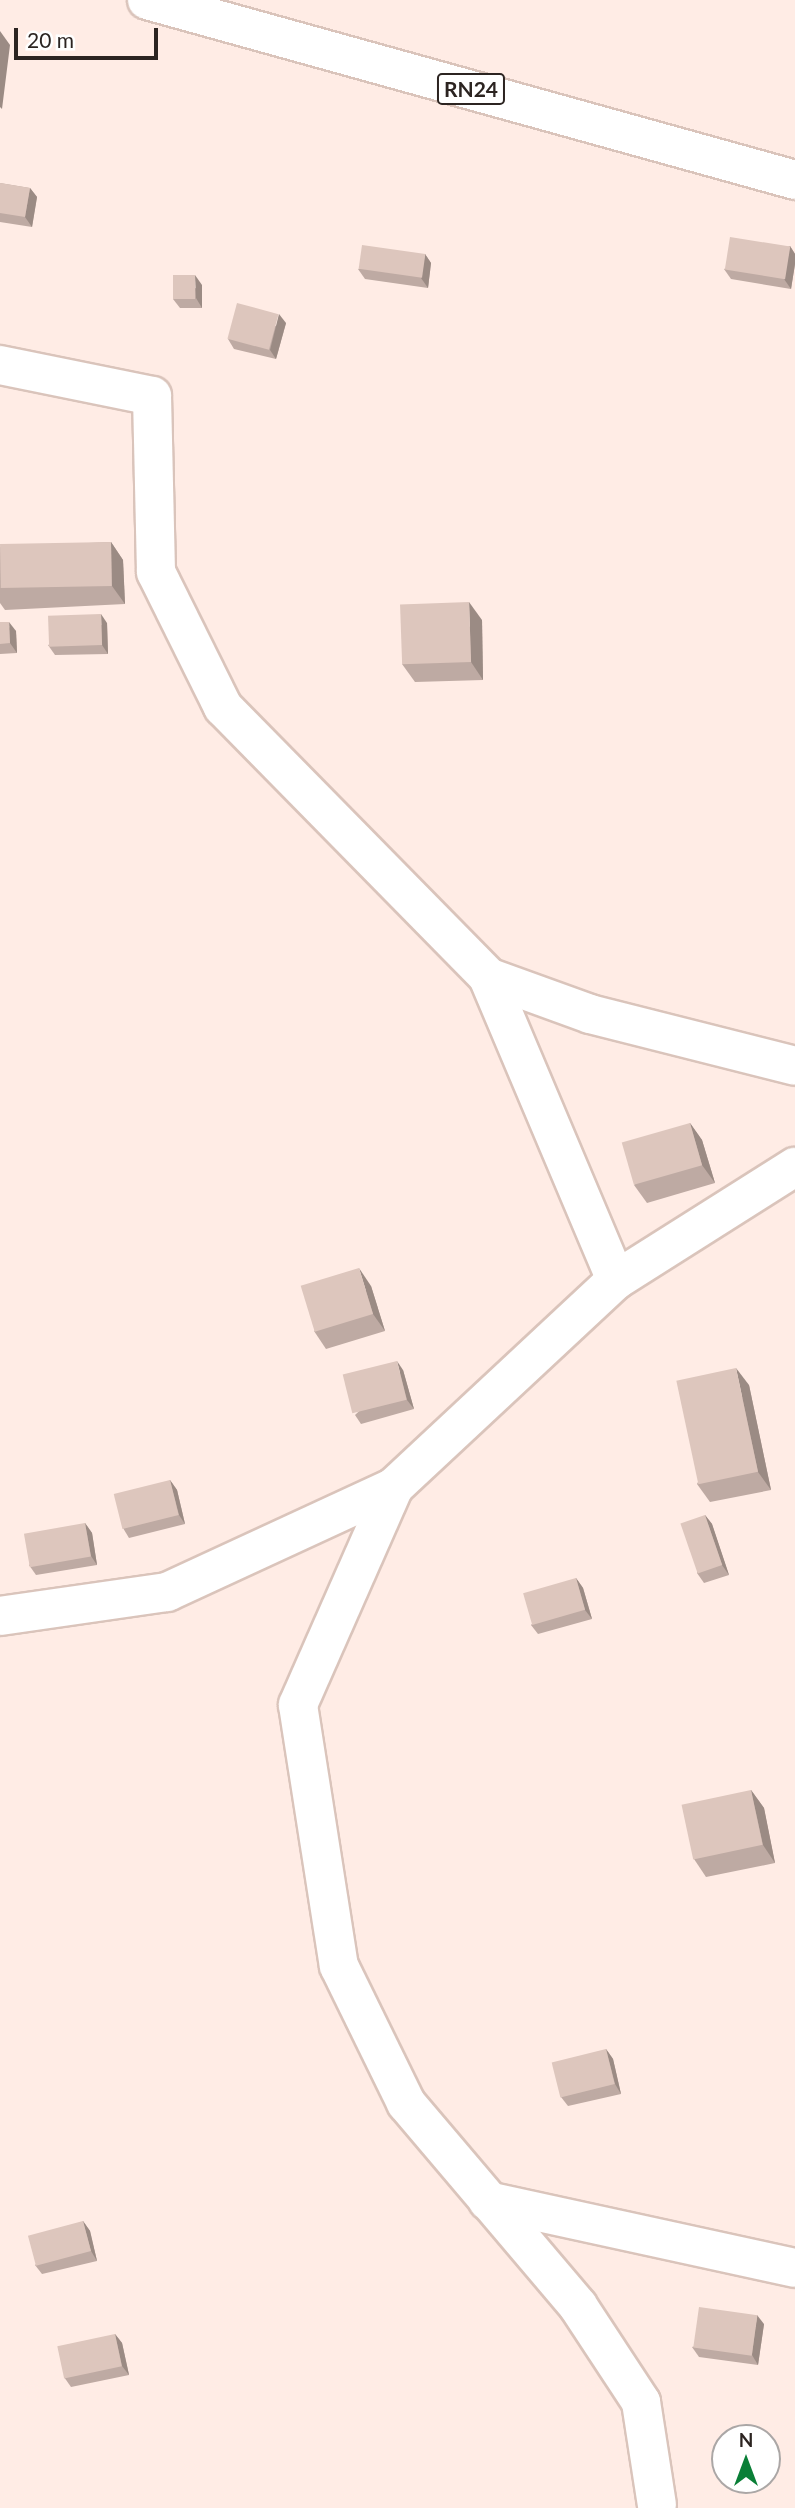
<!DOCTYPE html>
<style>
body{margin:0}
#map{position:relative;width:795px;height:2508px;overflow:hidden;background:#ffece5;font-family:Lato,sans-serif}
div>[style]{position:absolute}
.roads{filter:drop-shadow(2px 0 #dac4bb) drop-shadow(-2px 0 #dac4bb) drop-shadow(0 2px #dac4bb) drop-shadow(0 -2px #dac4bb)}
.minor>*{height:38px;margin:-19px;padding:0 19px;transform-origin:19px;border-radius:19px;background:#fff}
.primary>*{height:38px;margin:-19px;padding:0 19px;transform-origin:19px;border-radius:19px;background:#fff}
.wall>*{inset:0;background:#beaaa3}
.shaded-wall>*{inset:0;background:#9b8b84}
.building>*{inset:0;background:#ddc6bd;transform-origin:0 0}
span{translate:-50% -50%;white-space:nowrap;text-align:center;line-height:1.15;-webkit-text-stroke:6px #fff;paint-order:stroke}
.shield-label span{padding:2px 5px;background:#fff;border:2px solid;border-radius:5px;-webkit-text-stroke-width:0}
.shield-label{font-size:21px;color:#2c2421;font-weight:700}
.north{position:absolute;left:711px;top:2424px;width:70px;height:70px;box-sizing:border-box;background:#fff;border:2px solid #aba7a6;border-radius:50%;rotate:0deg;font-size:19px;font-weight:700;line-height:28px;text-align:center;color:#2c2421}
.north::after{content:'';display:block;margin:auto;width:24px;height:32px;background:#0a7f37;clip-path:polygon(50% 0,100% 100%,50% 72%,0 100%)}
.scale{position:absolute;left:14px;top:28px;width:144px;height:32px;box-sizing:border-box;border:4px solid #2c2421;border-top:0;padding-left:9px;font-size:21px;line-height:24px;white-space:nowrap;color:#2c2421;-webkit-text-stroke:5px #fff;paint-order:stroke}
</style>
<div id="map">
<div class="roads">
<div class="minor">
<div style="left:0;top:365px;width:155px;rotate:11.5deg"></div>
<div style="left:152px;top:396px;width:176px;rotate:88.7deg"></div>
<div style="left:156px;top:572px;width:151px;rotate:63.6deg"></div>
<div style="left:223px;top:707px;width:378px;rotate:45.5deg"></div>
<div style="left:488px;top:977px;width:329px;rotate:67.1deg"></div>
<div style="left:488px;top:977px;width:109px;rotate:19.9deg"></div>
<div style="left:590px;top:1014px;width:211px;rotate:14.2deg"></div>
<div style="left:394px;top:1487px;width:238px;rotate:113.8deg"></div>
<div style="left:298px;top:1705px;width:264px;rotate:81.1deg"></div>
<div style="left:339px;top:1966px;width:153px;rotate:63.9deg"></div>
<div style="left:406px;top:2103px;width:266px;rotate:49.7deg"></div>
<div style="left:578px;top:2306px;width:115px;rotate:56.7deg"></div>
<div style="left:641px;top:2402px;width:104px;rotate:81.2deg"></div>
<div style="left:0;top:1616px;width:169px;rotate:-8.2deg"></div>
<div style="left:167px;top:1592px;width:250px;rotate:-24.8deg"></div>
<div style="left:394px;top:1487px;width:304px;rotate:-43deg"></div>
<div style="left:616px;top:1280px;width:212px;rotate:-32.3deg"></div>
<div style="left:488px;top:2201px;width:314px;rotate:12.3deg"></div>
</div>
<div class="primary">
<div style="left:147px;top:0;width:673px;rotate:15.52deg"></div>
</div>
</div>
<div class="wall">
<div style="clip-path:polygon(0 183px,30px 188px,37px 197px,32px 227px,0 222px)"></div>
<div style="clip-path:polygon(790px 246px,795px 254px,795px 264px,791px 289px,731px 279px,724px 269px)"></div>
<div style="clip-path:polygon(425px 254px,431px 263px,428px 288px,365px 279px,358px 269px)"></div>
<div style="clip-path:polygon(202px 285px,202px 308px,180px 308px,173px 299px)"></div>
<div style="clip-path:polygon(286px 323px,276px 359px,234px 349px,228px 339px)"></div>
<div style="clip-path:polygon(111px 542px,123px 560px,125px 604px,5px 610px,0 603px,0 547px)"></div>
<div style="clip-path:polygon(482px 620px,483px 680px,415px 682px,402px 664px)"></div>
<div style="clip-path:polygon(0 622px,16px 631px,17px 653px,0 654px)"></div>
<div style="clip-path:polygon(107px 623px,108px 654px,55px 655px,48px 645px)"></div>
<div style="clip-path:polygon(690px 1123px,702px 1140px,715px 1183px,647px 1203px,634px 1185px)"></div>
<div style="clip-path:polygon(371px 1286px,385px 1331px,326px 1349px,314px 1331px)"></div>
<div style="clip-path:polygon(403px 1370px,414px 1409px,361px 1424px,355px 1415px)"></div>
<div style="clip-path:polygon(749px 1385px,771px 1490px,710px 1502px,697px 1484px)"></div>
<div style="clip-path:polygon(170px 1480px,177px 1490px,185px 1524px,129px 1538px,123px 1528px)"></div>
<div style="clip-path:polygon(705px 1515px,712px 1524px,729px 1575px,704px 1583px,697px 1573px)"></div>
<div style="clip-path:polygon(85px 1523px,92px 1533px,97px 1565px,36px 1575px,29px 1565px)"></div>
<div style="clip-path:polygon(576px 1578px,583px 1588px,592px 1619px,538px 1634px,531px 1625px)"></div>
<div style="clip-path:polygon(751px 1790px,764px 1808px,775px 1863px,706px 1877px,694px 1859px)"></div>
<div style="clip-path:polygon(606px 2049px,613px 2059px,621px 2094px,568px 2106px,561px 2097px)"></div>
<div style="clip-path:polygon(83px 2221px,90px 2231px,97px 2261px,42px 2274px,35px 2265px)"></div>
<div style="clip-path:polygon(764px 2324px,758px 2365px,699px 2357px,692px 2347px)"></div>
<div style="clip-path:polygon(115px 2334px,122px 2343px,129px 2375px,71px 2387px,64px 2377px)"></div>
</div>
<div class="shaded-wall">
<div style="clip-path:polygon(0 31px,10px 45px,2px 109px,0 107px)"></div>
<div style="clip-path:polygon(30px 188px,37px 197px,32px 227px,25px 217px)"></div>
<div style="clip-path:polygon(790px 246px,795px 254px,795px 264px,791px 289px,784px 279px)"></div>
<div style="clip-path:polygon(425px 254px,431px 263px,428px 288px,421px 278px)"></div>
<div style="clip-path:polygon(195px 275px,202px 285px,202px 308px,196px 298px)"></div>
<div style="clip-path:polygon(279px 314px,286px 323px,276px 359px,270px 350px)"></div>
<div style="clip-path:polygon(111px 542px,123px 560px,125px 604px,112px 586px)"></div>
<div style="clip-path:polygon(469px 602px,482px 620px,483px 680px,471px 662px)"></div>
<div style="clip-path:polygon(101px 614px,107px 623px,108px 654px,102px 645px)"></div>
<div style="clip-path:polygon(9px 622px,16px 631px,17px 653px,10px 643px)"></div>
<div style="clip-path:polygon(690px 1123px,702px 1140px,715px 1183px,702px 1165px)"></div>
<div style="clip-path:polygon(359px 1268px,371px 1286px,385px 1331px,373px 1314px)"></div>
<div style="clip-path:polygon(397px 1361px,403px 1370px,414px 1409px,407px 1400px)"></div>
<div style="clip-path:polygon(736px 1368px,749px 1385px,771px 1490px,758px 1472px)"></div>
<div style="clip-path:polygon(170px 1480px,177px 1490px,185px 1524px,179px 1515px)"></div>
<div style="clip-path:polygon(705px 1515px,712px 1524px,729px 1575px,722px 1565px)"></div>
<div style="clip-path:polygon(85px 1523px,92px 1533px,97px 1565px,91px 1556px)"></div>
<div style="clip-path:polygon(576px 1578px,583px 1588px,592px 1619px,585px 1610px)"></div>
<div style="clip-path:polygon(751px 1790px,764px 1808px,775px 1863px,763px 1845px)"></div>
<div style="clip-path:polygon(606px 2049px,613px 2059px,621px 2094px,615px 2084px)"></div>
<div style="clip-path:polygon(83px 2221px,90px 2231px,97px 2261px,91px 2251px)"></div>
<div style="clip-path:polygon(757px 2315px,764px 2324px,758px 2365px,752px 2355px)"></div>
<div style="clip-path:polygon(115px 2334px,122px 2343px,129px 2375px,122px 2366px)"></div>
</div>
<div class="building">
<div style="clip-path:polygon(0 183px,30px 188px,25px 217px,0 213px)"></div>
<div style="left:730px;top:237px;width:61px;height:33px;rotate:9deg"></div>
<div style="left:362px;top:245px;width:64px;height:24px;rotate:8deg"></div>
<div style="left:173px;top:275px;width:22px;height:24px"></div>
<div style="left:237px;top:303px;width:43px;height:37px;rotate:15deg"></div>
<div style="left:111px;top:542px;width:44px;height:111px;rotate:89deg"></div>
<div style="left:469px;top:602px;width:60px;height:69px;rotate:88deg"></div>
<div style="left:101px;top:614px;width:31px;height:53px;rotate:88deg"></div>
<div style="clip-path:polygon(0 622px,9px 622px,10px 643px,0 644px)"></div>
<div style="left:690px;top:1123px;width:44px;height:71px;rotate:74deg"></div>
<div style="left:359px;top:1268px;width:48px;height:61px;rotate:73deg"></div>
<div style="left:397px;top:1361px;width:40px;height:56px;rotate:76deg"></div>
<div style="left:736px;top:1368px;width:106px;height:61px;rotate:78deg"></div>
<div style="left:170px;top:1480px;width:36px;height:58px;rotate:76deg"></div>
<div style="left:705px;top:1515px;width:53px;height:26px;rotate:71deg"></div>
<div style="left:85px;top:1523px;width:34px;height:62px;rotate:80deg"></div>
<div style="left:576px;top:1578px;width:33px;height:55px;rotate:74deg"></div>
<div style="left:751px;top:1790px;width:56px;height:71px;rotate:78deg"></div>
<div style="left:606px;top:2049px;width:36px;height:56px;rotate:76deg"></div>
<div style="left:83px;top:2221px;width:31px;height:57px;rotate:75deg"></div>
<div style="left:699px;top:2307px;width:59px;height:41px;rotate:8deg"></div>
<div style="left:115px;top:2334px;width:33px;height:59px;rotate:78deg"></div>
</div>
<div class="shield-label">
<span style="left:471px;top:89px">RN24</span>
</div>
<div class="north">N</div>
<div class="scale">20 m</div>
</div>
